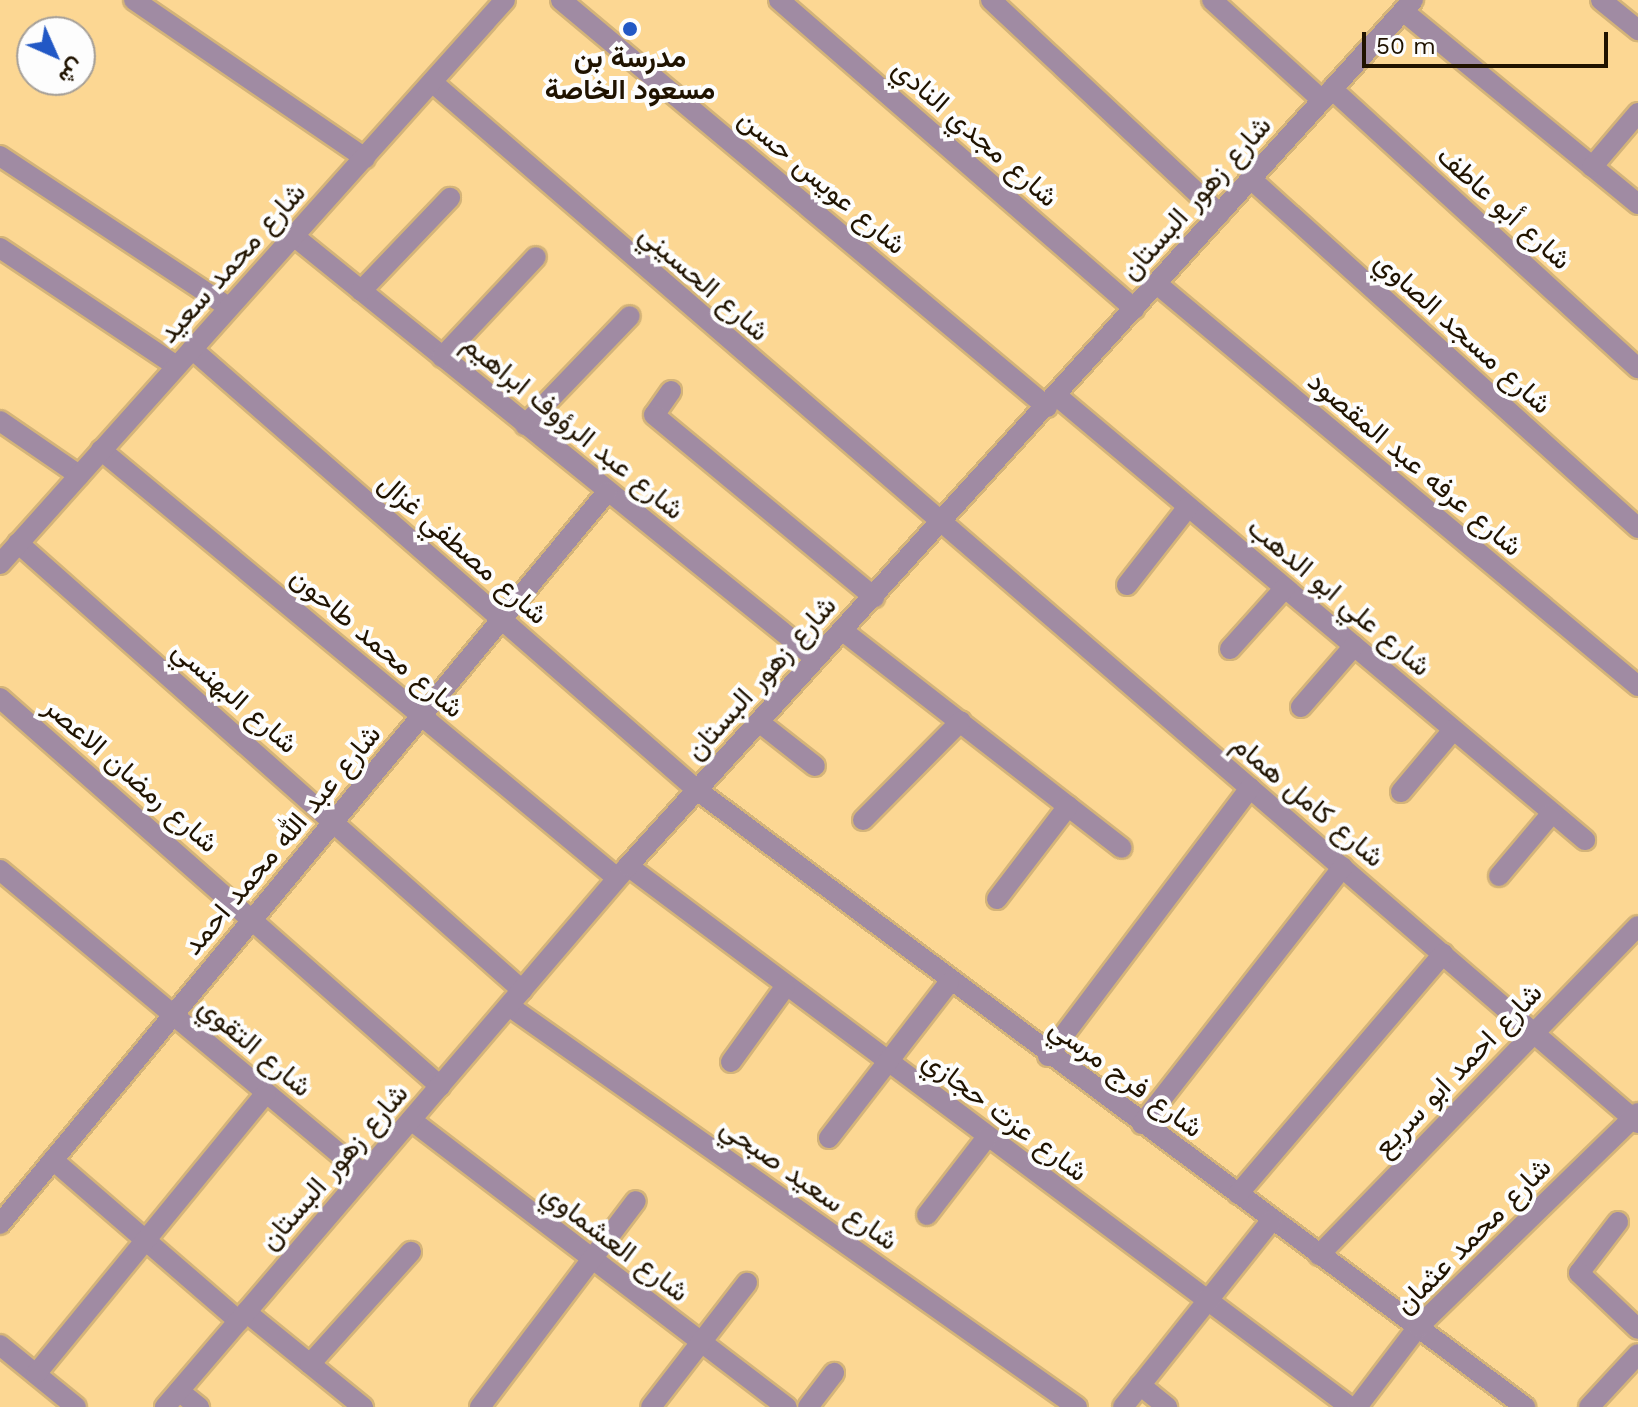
<!DOCTYPE html>
<meta charset="utf-8">
<style>
body{margin:0}
#map{position:relative;width:1638px;height:1407px;overflow:hidden;background:#fcd793;font-family:"Work Sans",Vazirmatn,sans-serif}
div>[style]{position:absolute}
.roads{filter:drop-shadow(2px 0 #d4b479) drop-shadow(-2px 0 #d4b479) drop-shadow(0 2px #d4b479) drop-shadow(0 -2px #d4b479)}
.street>*{height:20px;margin:-10px;padding:0 10px;transform-origin:10px;border-radius:10px;background:#a08ba3}
.dots>*{width:22px;height:22px;translate:-50% -50%;box-sizing:border-box;border:4px solid #fdfdfd;border-radius:50%}
span{translate:-50% -50%;white-space:nowrap;text-align:center;line-height:1.15;-webkit-text-stroke:8px #fdfdfd;paint-order:stroke}
.poi-label{font-size:28px;color:#201300;font-weight:700}
.street-label{font-size:28px;color:#201300}
.north{position:absolute;left:16px;top:16px;width:80px;height:80px;box-sizing:border-box;background:#fdfdfd;border:2px solid #a59f98;border-radius:50%;rotate:135deg;font-size:22px;font-weight:700;line-height:32px;text-align:center;color:#201300}
.north::after{content:'';display:block;margin:auto;width:28px;height:36px;background:#2258c5;clip-path:polygon(50% 0,100% 100%,50% 72%,0 100%)}
.scale{position:absolute;left:1362px;top:32px;width:246px;height:36px;box-sizing:border-box;border:4px solid #201300;border-top:0;padding-left:10px;font-size:24px;line-height:28px;white-space:nowrap;color:#201300;-webkit-text-stroke:6px #fdfdfd;paint-order:stroke}
</style>
<div id="map">
<div class="roads">
<div class="street">
<div style="left:134px;top:0;width:280px;rotate:34.4deg"></div>
<div style="left:561px;top:0;width:634px;rotate:39.94deg"></div>
<div style="left:779px;top:0;width:471px;rotate:41deg"></div>
<div style="left:991px;top:0;width:313px;rotate:43.1deg"></div>
<div style="left:1212px;top:0;width:149px;rotate:42.3deg"></div>
<div style="left:1601px;top:0;width:48px;rotate:39deg"></div>
<div style="left:1403px;top:11px;width:304px;rotate:39.4deg"></div>
<div style="left:432px;top:82px;width:1593px;rotate:40.8deg"></div>
<div style="left:1332px;top:89px;width:414px;rotate:42.4deg"></div>
<div style="left:0;top:156px;width:273px;rotate:33.5deg"></div>
<div style="left:1592px;top:167px;width:71px;rotate:-49.6deg"></div>
<div style="left:1251px;top:179px;width:521px;rotate:42.04deg"></div>
<div style="left:295px;top:237px;width:670px;rotate:39.01deg"></div>
<div style="left:0;top:248px;width:212px;rotate:33.8deg"></div>
<div style="left:1157px;top:284px;width:627px;rotate:39.89deg"></div>
<div style="left:361px;top:291px;width:129px;rotate:-46.3deg"></div>
<div style="left:192px;top:349px;width:670px;rotate:41.13deg"></div>
<div style="left:697px;top:790px;width:1033px;rotate:36.69deg"></div>
<div style="left:442px;top:357px;width:137px;rotate:-46.8deg"></div>
<div style="left:671px;top:391px;width:29px;rotate:125deg"></div>
<div style="left:654px;top:415px;width:286px;rotate:39.6deg"></div>
<div style="left:1057px;top:396px;width:690px;rotate:40.06deg"></div>
<div style="left:0;top:421px;width:96px;rotate:34.4deg"></div>
<div style="left:525px;top:425px;width:151px;rotate:-46.1deg"></div>
<div style="left:101px;top:450px;width:670px;rotate:39.67deg"></div>
<div style="left:18px;top:543px;width:674px;rotate:41.57deg"></div>
<div style="left:0;top:564px;width:757px;rotate:-48.16deg"></div>
<div style="left:1127px;top:585px;width:99px;rotate:-52deg"></div>
<div style="left:843px;top:631px;width:353px;rotate:37.9deg"></div>
<div style="left:1230px;top:649px;width:82px;rotate:-48deg"></div>
<div style="left:0;top:698px;width:587px;rotate:41.41deg"></div>
<div style="left:1301px;top:707px;width:81px;rotate:-49deg"></div>
<div style="left:759px;top:722px;width:71px;rotate:38.2deg"></div>
<div style="left:1401px;top:792px;width:81px;rotate:-50deg"></div>
<div style="left:863px;top:820px;width:139px;rotate:-45.3deg"></div>
<div style="left:628px;top:866px;width:902px;rotate:36.84deg"></div>
<div style="left:0;top:870px;width:474px;rotate:39.9deg"></div>
<div style="left:1499px;top:876px;width:82px;rotate:-49.9deg"></div>
<div style="left:997px;top:899px;width:117px;rotate:-52.6deg"></div>
<div style="left:509px;top:1006px;width:695px;rotate:35.22deg"></div>
<div style="left:1048px;top:1056px;width:336px;rotate:-53deg"></div>
<div style="left:731px;top:1062px;width:92px;rotate:-54.2deg"></div>
<div style="left:411px;top:1120px;width:473px;rotate:37.4deg"></div>
<div style="left:1142px;top:1124px;width:326px;rotate:-52deg"></div>
<div style="left:829px;top:1138px;width:196px;rotate:-52.3deg"></div>
<div style="left:53px;top:1160px;width:246px;rotate:40.9deg"></div>
<div style="left:1238px;top:1194px;width:316px;rotate:-49.5deg"></div>
<div style="left:927px;top:1215px;width:98px;rotate:-52.4deg"></div>
<div style="left:1618px;top:1222px;width:64px;rotate:127.4deg"></div>
<div style="left:1579px;top:1273px;width:81px;rotate:43.5deg"></div>
<div style="left:0;top:1224px;width:951px;rotate:-50.33deg"></div>
<div style="left:1319px;top:1255px;width:458px;rotate:-45.9deg"></div>
<div style="left:246px;top:1312px;width:151px;rotate:39.1deg"></div>
<div style="left:0;top:1345px;width:98px;rotate:39.2deg"></div>
<div style="left:310px;top:1364px;width:151px;rotate:-48deg"></div>
<div style="left:36px;top:1374px;width:363px;rotate:-50.7deg"></div>
<div style="left:1140px;top:1385px;width:35px;rotate:39deg"></div>
<div style="left:179px;top:1391px;width:26px;rotate:39deg"></div>
<div style="left:165px;top:1407px;width:712px;rotate:-49.44deg"></div>
<div style="left:628px;top:866px;width:1169px;rotate:-47.81deg"></div>
<div style="left:480px;top:1407px;width:258px;rotate:-52.9deg"></div>
<div style="left:651px;top:1407px;width:157px;rotate:-52.3deg"></div>
<div style="left:808px;top:1407px;width:43px;rotate:-52.6deg"></div>
<div style="left:1123px;top:1407px;width:238px;rotate:-51.5deg"></div>
<div style="left:1357px;top:1407px;width:101px;rotate:-52.7deg"></div>
<div style="left:1418px;top:1327px;width:307px;rotate:-44.2deg"></div>
<div style="left:1589px;top:1407px;width:72px;rotate:-47.2deg"></div>
</div>
</div>
<div class="dots">
<div style="left:630px;top:29px;background:#2258c5"></div>
</div>
<div class="poi-label">
<span style="left:630px;top:74px">مدرسة بن<br>مسعود الخاصة</span>
</div>
<div class="street-label">
<span style="left:975px;top:133px;rotate:41deg">شارع مجدي النادي</span>
<span style="left:822px;top:182px;rotate:40deg">شارع عويس حسن</span>
<span style="left:1196px;top:198px;rotate:-48deg">شارع زهور البستان</span>
<span style="left:1504px;top:208px;rotate:42deg">شارع أبو عاطف</span>
<span style="left:232px;top:263px;rotate:-48deg">شارع محمد سعيد</span>
<span style="left:704px;top:283px;rotate:41deg">شارع الحسيني</span>
<span style="left:1463px;top:333px;rotate:42deg">شارع مسجد الصاوي</span>
<span style="left:573px;top:427px;rotate:39deg">شارع عبد الرؤوف ابراهيم</span>
<span style="left:1415px;top:464px;rotate:40deg">شارع عرفه عبد المقصود</span>
<span style="left:463px;top:549px;rotate:41deg">شارع مصطفي غزال</span>
<span style="left:1339px;top:597px;rotate:40deg">شارع علي ابو الدهب</span>
<span style="left:377px;top:643px;rotate:40deg">شارع محمد طاحون</span>
<span style="left:761px;top:678px;rotate:-48deg">شارع زهور البستان</span>
<span style="left:235px;top:697px;rotate:41deg">شارع البهنسي</span>
<span style="left:131px;top:775px;rotate:41deg">شارع رمضان الاعصر</span>
<span style="left:1308px;top:801px;rotate:40deg">شارع كامل همام</span>
<span style="left:282px;top:840px;rotate:-50deg">شارع عبد الله محمد احمد</span>
<span style="left:255px;top:1047px;rotate:40deg">شارع التقوي</span>
<span style="left:1458px;top:1070px;rotate:-46deg">شارع احمد ابو سريع</span>
<span style="left:1126px;top:1078px;rotate:36deg">شارع فرج مرسي</span>
<span style="left:1005px;top:1116px;rotate:37deg">شارع عزت حجازي</span>
<span style="left:334px;top:1167px;rotate:-49deg">شارع زهور البستان</span>
<span style="left:809px;top:1184px;rotate:35deg">شارع سعيد صبحي</span>
<span style="left:1473px;top:1236px;rotate:-45deg">شارع محمد عثمان</span>
<span style="left:615px;top:1243px;rotate:37deg">شارع العشماوي</span>
</div>
<div class="north">ش</div>
<div class="scale">50 m</div>
</div>
